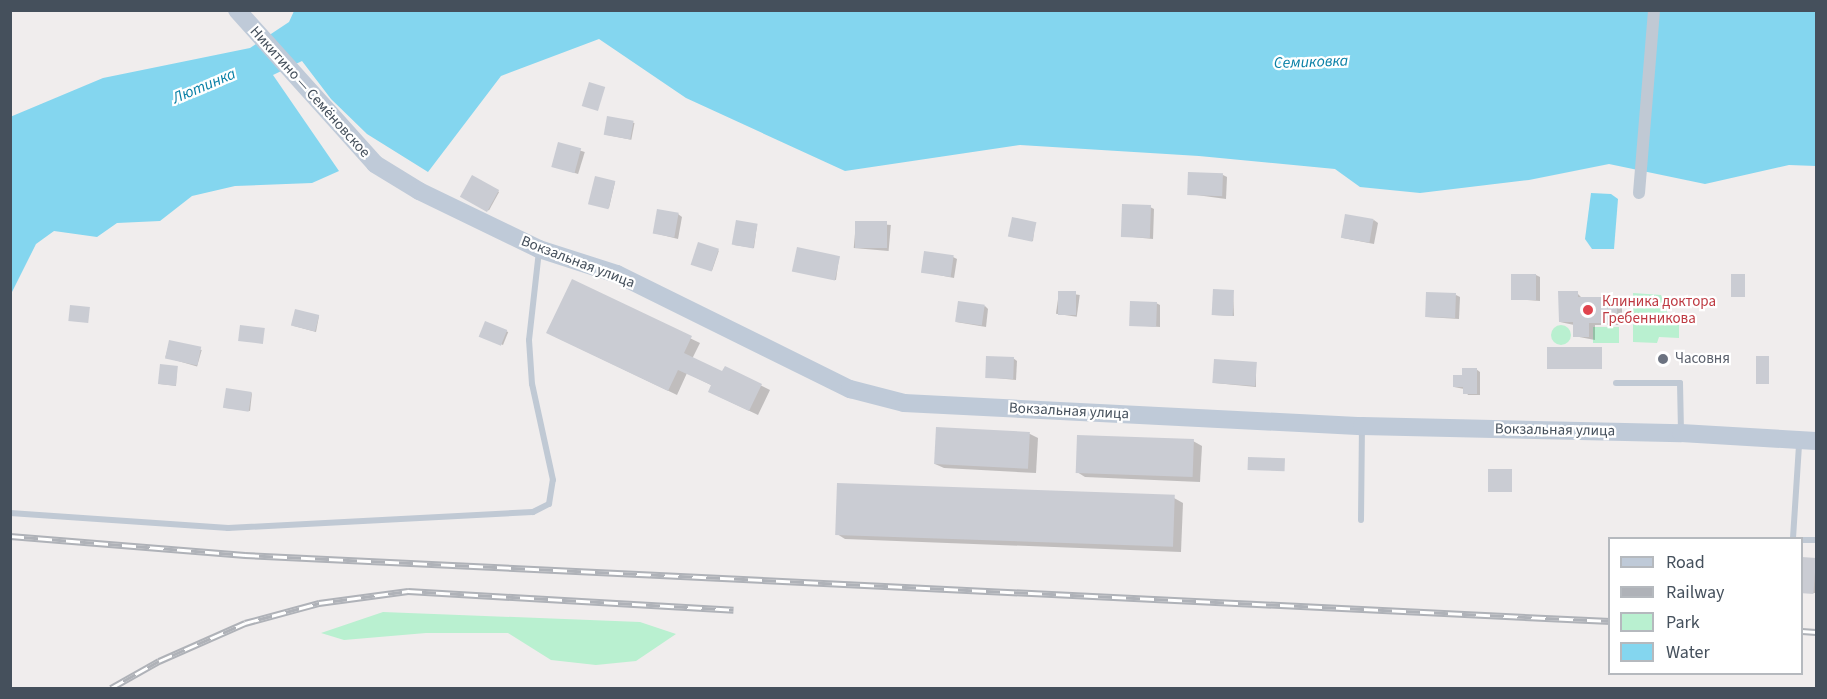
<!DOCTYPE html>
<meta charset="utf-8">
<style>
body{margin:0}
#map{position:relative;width:1827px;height:699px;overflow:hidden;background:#f0eded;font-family:"Source Sans 3",sans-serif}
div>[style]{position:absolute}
.green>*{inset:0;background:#b9f0d0;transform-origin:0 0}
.round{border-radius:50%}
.water>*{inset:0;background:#84d6ef}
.shadow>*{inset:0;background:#0003;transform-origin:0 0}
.building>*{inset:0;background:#caccd3;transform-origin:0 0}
.lane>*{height:6px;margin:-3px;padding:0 3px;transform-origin:3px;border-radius:3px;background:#c0c9d4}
.street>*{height:12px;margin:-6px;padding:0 6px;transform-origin:6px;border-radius:6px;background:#c0c9d4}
.secondary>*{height:18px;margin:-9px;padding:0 9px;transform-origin:9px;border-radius:9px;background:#bfcad8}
.rail>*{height:7px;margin-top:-3.5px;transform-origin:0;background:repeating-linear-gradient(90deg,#fff 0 14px,#afb2b8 0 28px);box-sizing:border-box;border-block:2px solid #afb2b8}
.dots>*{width:16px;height:16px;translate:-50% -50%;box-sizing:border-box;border:3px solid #fff;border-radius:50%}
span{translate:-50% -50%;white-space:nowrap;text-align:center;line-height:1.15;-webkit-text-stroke:4.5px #fff;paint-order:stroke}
.street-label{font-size:15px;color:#45505c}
.health-label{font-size:15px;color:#be3a42}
.left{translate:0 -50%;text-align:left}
.worship-label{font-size:15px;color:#5b616d}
.water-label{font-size:16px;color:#077fa6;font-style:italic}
.frame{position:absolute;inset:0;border:12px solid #45505c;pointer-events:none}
.legend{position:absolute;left:1608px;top:537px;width:195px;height:138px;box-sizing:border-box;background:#fff;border:2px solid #b5b9be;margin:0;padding:8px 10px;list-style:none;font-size:18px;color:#45505c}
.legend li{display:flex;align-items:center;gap:12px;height:30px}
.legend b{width:30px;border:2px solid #b5b9be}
</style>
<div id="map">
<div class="green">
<div style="clip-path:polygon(1633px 293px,1661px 295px,1668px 314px,1679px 316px,1679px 338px,1659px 337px,1657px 343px,1633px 342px)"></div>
<div class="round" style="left:1551px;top:325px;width:20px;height:20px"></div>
<div style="left:1593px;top:327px;width:26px;height:16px"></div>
<div style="clip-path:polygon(383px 612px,640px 622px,676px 634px,636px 661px,596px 665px,551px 660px,508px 633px,426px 633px,344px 640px,321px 633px)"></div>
</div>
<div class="water">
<div style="clip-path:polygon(294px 11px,1816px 11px,1816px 166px,1789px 165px,1705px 184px,1609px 164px,1529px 180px,1420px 193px,1360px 187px,1335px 169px,1199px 156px,1020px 145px,845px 171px,686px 98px,599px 39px,501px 76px,428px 172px,367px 134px,331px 99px,302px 61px,273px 75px,339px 171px,312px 183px,235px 186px,192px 196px,160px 221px,117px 223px,97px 237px,54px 231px,36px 244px,11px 294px,10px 117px,103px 78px,250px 48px,289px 22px)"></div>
<div style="clip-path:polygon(1591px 193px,1611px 194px,1618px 199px,1614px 249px,1592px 249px,1585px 239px)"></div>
</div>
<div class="shadow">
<div style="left:609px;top:118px;width:26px;height:17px;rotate:11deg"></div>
<div style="left:559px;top:144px;width:27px;height:23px;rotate:17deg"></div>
<div style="clip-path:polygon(1223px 175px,1227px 177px,1226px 199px,1189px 194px)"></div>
<div style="left:472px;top:177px;width:31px;height:21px;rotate:29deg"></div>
<div style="clip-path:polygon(615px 182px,609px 208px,591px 204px)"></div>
<div style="clip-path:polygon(1150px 207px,1154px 209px,1153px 239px,1122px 236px)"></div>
<div style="clip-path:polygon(678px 214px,682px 217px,678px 239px,654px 233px)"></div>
<div style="clip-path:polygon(1374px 220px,1378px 223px,1374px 244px,1343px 238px)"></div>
<div style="left:856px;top:222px;width:35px;height:26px;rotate:5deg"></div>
<div style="clip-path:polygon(1035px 223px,1033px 241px,1012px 237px)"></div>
<div style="clip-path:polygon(757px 225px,754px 248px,734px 245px)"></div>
<div style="left:699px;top:244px;width:21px;height:21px;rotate:19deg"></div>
<div style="clip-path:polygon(953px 257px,957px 259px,954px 278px,923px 272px)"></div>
<div style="clip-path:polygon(839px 258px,836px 280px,795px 271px)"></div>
<div style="clip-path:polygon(1536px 275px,1540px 277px,1540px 301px,1513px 299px)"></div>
<div style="clip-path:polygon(1744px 276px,1745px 297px,1733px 297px)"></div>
<div style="clip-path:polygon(572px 281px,700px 343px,692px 359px,723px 373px,725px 368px,770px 390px,758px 415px,718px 396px,713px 386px,687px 373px,677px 395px,556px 337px)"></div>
<div style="clip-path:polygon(1233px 291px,1234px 316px,1214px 315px)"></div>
<div style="left:1059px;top:292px;width:21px;height:22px;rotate:8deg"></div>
<div style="clip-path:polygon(1577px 293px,1583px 299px,1622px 303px,1622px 325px,1595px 325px,1595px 340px,1574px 336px,1574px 325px,1560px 322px)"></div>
<div style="clip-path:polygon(1456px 295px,1460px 297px,1459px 319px,1427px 317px)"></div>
<div style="clip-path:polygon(1156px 303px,1160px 305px,1160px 327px,1132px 325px)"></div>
<div style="clip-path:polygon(985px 306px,988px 309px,986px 327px,956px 322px)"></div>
<div style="clip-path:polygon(319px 316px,316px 332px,294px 326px)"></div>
<div style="left:486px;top:323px;width:24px;height:14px;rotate:22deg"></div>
<div style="left:170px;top:341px;width:33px;height:17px;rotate:16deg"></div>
<div style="clip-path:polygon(1013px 358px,1017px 361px,1016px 380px,986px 377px)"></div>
<div style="clip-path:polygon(1256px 364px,1256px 387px,1215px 383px)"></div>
<div style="clip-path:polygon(177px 368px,176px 386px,160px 384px)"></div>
<div style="clip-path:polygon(1476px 369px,1480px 372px,1480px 395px,1468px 395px,1464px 389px,1454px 387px)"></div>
<div style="clip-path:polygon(252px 393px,250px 411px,226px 408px)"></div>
<div style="clip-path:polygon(937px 429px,1030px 434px,1038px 438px,1036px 473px,944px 468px,935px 464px)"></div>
<div style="clip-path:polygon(1193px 441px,1202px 446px,1200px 482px,1085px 477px,1077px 472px)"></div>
<div style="clip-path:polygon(1174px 498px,1183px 503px,1181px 552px,845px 539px,837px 534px)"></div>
<div style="left:1802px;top:559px;width:14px;height:34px"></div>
</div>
<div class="building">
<div style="left:589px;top:82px;width:17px;height:25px;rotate:17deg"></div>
<div style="left:607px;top:116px;width:27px;height:19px;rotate:10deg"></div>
<div style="left:558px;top:142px;width:24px;height:26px;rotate:15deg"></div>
<div style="left:1188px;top:172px;width:35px;height:23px;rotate:2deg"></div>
<div style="left:472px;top:175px;width:31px;height:25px;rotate:29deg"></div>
<div style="left:595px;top:176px;width:21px;height:29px;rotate:14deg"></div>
<div style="left:1122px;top:204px;width:29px;height:33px;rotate:2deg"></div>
<div style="left:657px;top:209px;width:22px;height:25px;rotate:10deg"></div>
<div style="left:1345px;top:214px;width:29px;height:24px;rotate:10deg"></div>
<div style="left:1012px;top:217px;width:25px;height:20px;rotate:12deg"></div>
<div style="left:736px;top:220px;width:22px;height:25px;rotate:10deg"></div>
<div style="left:855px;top:221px;width:32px;height:27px"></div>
<div style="left:698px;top:242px;width:22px;height:24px;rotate:18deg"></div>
<div style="left:797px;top:247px;width:44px;height:25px;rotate:12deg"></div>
<div style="left:924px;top:251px;width:30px;height:22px;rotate:8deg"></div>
<div style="left:1511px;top:274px;width:25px;height:26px"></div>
<div style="left:1731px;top:274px;width:14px;height:23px"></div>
<div style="clip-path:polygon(572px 279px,692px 336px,684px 353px,722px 371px,725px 366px,762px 384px,749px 411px,708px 392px,711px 385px,678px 370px,668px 391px,546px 333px)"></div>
<div style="left:1213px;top:289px;width:21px;height:26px;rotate:3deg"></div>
<div style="left:1058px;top:291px;width:18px;height:24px"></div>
<div style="clip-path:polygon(1558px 291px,1578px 291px,1578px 297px,1617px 297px,1617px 323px,1589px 323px,1589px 337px,1573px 337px,1573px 322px,1559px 322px)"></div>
<div style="left:1426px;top:292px;width:30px;height:25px;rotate:2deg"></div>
<div style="left:958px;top:301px;width:27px;height:21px;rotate:8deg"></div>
<div style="left:1130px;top:301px;width:27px;height:25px;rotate:2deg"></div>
<div style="left:70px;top:305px;width:20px;height:16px;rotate:6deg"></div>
<div style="left:295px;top:309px;width:25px;height:17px;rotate:14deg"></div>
<div style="left:485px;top:321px;width:24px;height:17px;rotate:22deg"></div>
<div style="left:240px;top:325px;width:25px;height:16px;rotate:7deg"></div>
<div style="left:169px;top:340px;width:33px;height:19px;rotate:12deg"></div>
<div style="left:1602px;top:347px;width:22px;height:55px;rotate:90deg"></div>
<div style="left:986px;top:356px;width:28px;height:22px;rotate:2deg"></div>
<div style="left:1756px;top:356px;width:13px;height:28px"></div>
<div style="left:1214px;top:359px;width:43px;height:24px;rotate:4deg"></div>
<div style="left:160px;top:364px;width:18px;height:20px;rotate:6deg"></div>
<div style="clip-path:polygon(1462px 368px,1477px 368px,1477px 394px,1463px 394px,1463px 387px,1453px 387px,1453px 375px,1462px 375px)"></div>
<div style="left:226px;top:388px;width:26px;height:20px;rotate:9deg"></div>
<div style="left:936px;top:427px;width:94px;height:37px;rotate:3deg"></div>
<div style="left:1077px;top:435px;width:117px;height:38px;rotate:2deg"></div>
<div style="left:1248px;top:457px;width:37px;height:13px;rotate:2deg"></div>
<div style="left:1488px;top:469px;width:24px;height:23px"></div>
<div style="left:837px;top:483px;width:338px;height:52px;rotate:2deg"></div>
<div style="left:1802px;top:557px;width:14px;height:36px;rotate:4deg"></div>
</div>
<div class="lane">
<div style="left:1616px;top:383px;width:64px"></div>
<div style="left:1680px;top:383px;width:46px;rotate:88.8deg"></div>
<div style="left:10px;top:513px;width:219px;rotate:3.9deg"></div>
<div style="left:228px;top:528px;width:305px;rotate:-3deg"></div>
<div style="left:533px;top:512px;width:18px;rotate:-27deg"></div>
<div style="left:549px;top:504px;width:24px;rotate:-81deg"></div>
<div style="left:553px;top:480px;width:98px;rotate:-102.3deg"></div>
<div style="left:532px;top:384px;width:44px;rotate:-93.9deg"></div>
<div style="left:529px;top:340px;width:90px;rotate:-83.6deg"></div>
<div style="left:1361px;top:520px;width:91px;rotate:-89.4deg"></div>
<div style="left:1793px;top:538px;width:94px;rotate:-86.3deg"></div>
<div style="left:1802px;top:540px;width:14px"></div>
</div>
<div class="street">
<div style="left:1639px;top:193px;width:184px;rotate:-85.3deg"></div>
</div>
<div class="secondary">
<div style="left:237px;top:10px;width:207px;rotate:48.1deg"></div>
<div style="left:375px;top:164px;width:52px;rotate:31.5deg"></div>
<div style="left:419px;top:191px;width:133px;rotate:25.8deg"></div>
<div style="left:539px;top:249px;width:82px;rotate:17.8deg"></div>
<div style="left:617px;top:274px;width:260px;rotate:26.3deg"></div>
<div style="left:850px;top:389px;width:56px;rotate:14.5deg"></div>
<div style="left:904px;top:403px;width:459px;rotate:2.9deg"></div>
<div style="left:1362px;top:426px;width:319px;rotate:1.3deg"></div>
<div style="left:1681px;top:433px;width:135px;rotate:3.4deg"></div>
</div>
<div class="rail">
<div style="left:10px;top:536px;width:236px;rotate:4.6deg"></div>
<div style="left:245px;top:555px;width:1367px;rotate:2.77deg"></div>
<div style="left:1802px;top:631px;width:14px;rotate:4deg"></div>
<div style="left:111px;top:688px;width:55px;rotate:-29.4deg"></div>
<div style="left:159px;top:661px;width:94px;rotate:-23.8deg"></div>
<div style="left:245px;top:623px;width:77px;rotate:-15.1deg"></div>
<div style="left:319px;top:603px;width:90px;rotate:-7.7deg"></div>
<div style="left:408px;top:591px;width:326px;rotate:3.3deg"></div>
</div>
<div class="dots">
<div style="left:1588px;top:310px;background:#e0444e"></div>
<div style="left:1663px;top:359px;background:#6b7280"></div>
</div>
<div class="street-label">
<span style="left:310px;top:92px;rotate:48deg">Никитино — Семёновское</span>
<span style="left:578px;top:262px;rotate:21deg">Вокзальная улица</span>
<span style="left:1069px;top:411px;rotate:3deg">Вокзальная улица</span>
<span style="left:1555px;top:430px;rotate:1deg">Вокзальная улица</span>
</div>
<div class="health-label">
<span class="left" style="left:1602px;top:310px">Клиника доктора<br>Гребенникова</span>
</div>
<div class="worship-label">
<span class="left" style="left:1675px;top:359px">Часовня</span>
</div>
<div class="water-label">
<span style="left:1311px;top:62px;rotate:-2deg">Семиковка</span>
<span style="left:204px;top:86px;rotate:-23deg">Лютинка</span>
</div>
<div class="frame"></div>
<ul class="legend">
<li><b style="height:8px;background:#bfcad8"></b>Road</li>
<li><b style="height:8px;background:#afb2b8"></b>Railway</li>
<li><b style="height:16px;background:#b9f0d0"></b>Park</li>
<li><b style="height:16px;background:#84d6ef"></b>Water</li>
</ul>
</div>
